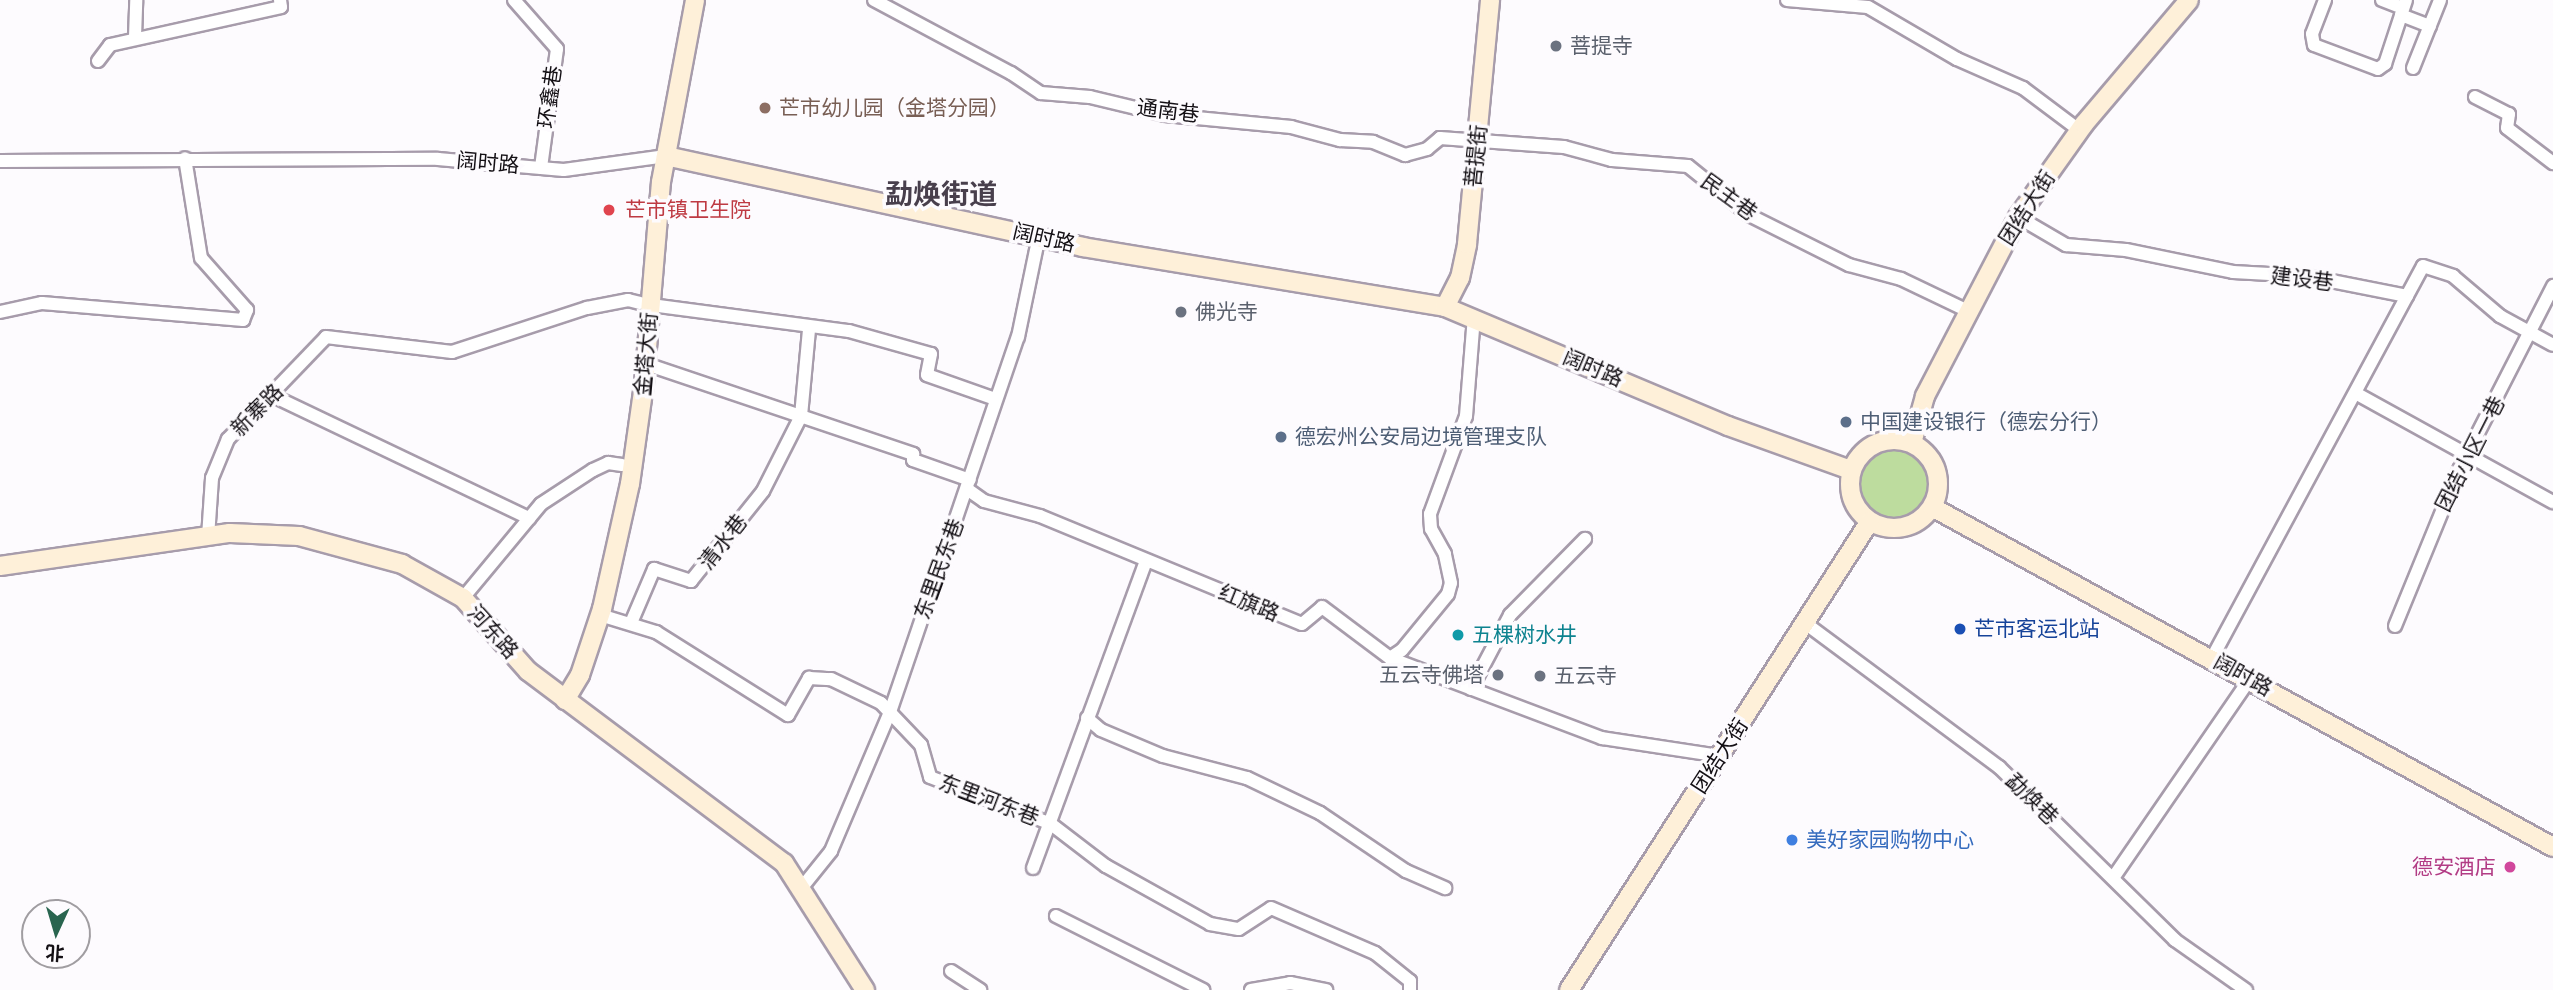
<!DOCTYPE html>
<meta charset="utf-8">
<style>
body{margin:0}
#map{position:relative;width:2553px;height:990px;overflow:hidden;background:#fdfbfe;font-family:Raleway,"Noto Sans SC",sans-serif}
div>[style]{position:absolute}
.green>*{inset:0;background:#bddc9e}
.round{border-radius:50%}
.roads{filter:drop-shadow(2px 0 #a79cab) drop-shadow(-2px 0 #a79cab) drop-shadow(0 2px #a79cab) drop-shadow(0 -2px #a79cab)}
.street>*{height:12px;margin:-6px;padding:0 6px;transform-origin:6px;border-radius:6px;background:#fff}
.secondary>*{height:18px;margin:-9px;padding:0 9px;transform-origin:9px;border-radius:9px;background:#fef0d9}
.secondary>.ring{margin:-9px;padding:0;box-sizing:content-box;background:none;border:18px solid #fef0d9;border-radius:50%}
.dots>*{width:19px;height:19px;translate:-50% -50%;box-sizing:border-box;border:4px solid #fdfbfe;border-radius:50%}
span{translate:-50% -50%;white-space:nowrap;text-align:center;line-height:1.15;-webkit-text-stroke:7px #fdfbfe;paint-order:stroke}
.worship-label{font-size:21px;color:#5b616d}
.left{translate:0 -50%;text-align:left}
.right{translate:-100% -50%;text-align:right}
.street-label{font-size:21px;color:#141015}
.education-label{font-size:21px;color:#785e54}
.health-label{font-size:21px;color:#be3a42}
.service-label{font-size:21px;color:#4e5e75}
.transit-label{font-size:21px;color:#164399}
.culture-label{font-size:21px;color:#0d838f}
.shop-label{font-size:21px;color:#366cbe}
.hotel-label{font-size:21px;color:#b23c85}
.district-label{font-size:28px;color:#483f4c;font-weight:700}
.north{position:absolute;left:21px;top:899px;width:70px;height:70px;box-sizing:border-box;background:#fdfbfe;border:2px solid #a09da1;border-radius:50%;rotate:184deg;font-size:19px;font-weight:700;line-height:28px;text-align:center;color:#141015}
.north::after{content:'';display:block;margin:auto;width:24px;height:32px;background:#29654f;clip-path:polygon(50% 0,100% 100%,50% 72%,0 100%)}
</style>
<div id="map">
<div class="green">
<div class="round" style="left:1860px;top:450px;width:68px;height:68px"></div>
</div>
<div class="roads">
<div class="street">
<div style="left:514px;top:0;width:65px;rotate:48.7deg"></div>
<div style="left:557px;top:49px;width:120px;rotate:97.7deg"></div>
<div style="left:874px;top:0;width:155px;rotate:28.1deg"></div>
<div style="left:1011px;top:73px;width:36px;rotate:34deg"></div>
<div style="left:1041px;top:93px;width:49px;rotate:4.7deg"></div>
<div style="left:1090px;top:97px;width:77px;rotate:13.5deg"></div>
<div style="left:1165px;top:115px;width:127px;rotate:5.4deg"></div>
<div style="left:1291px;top:127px;width:51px;rotate:14.9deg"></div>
<div style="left:1340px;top:140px;width:33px;rotate:3deg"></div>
<div style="left:1373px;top:142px;width:35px;rotate:22deg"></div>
<div style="left:1405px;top:155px;width:23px;rotate:-15deg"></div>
<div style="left:1427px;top:149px;width:17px;rotate:-40deg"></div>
<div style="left:1440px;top:138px;width:124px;rotate:4.2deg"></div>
<div style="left:1564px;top:147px;width:50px;rotate:15.2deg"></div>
<div style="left:1612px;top:160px;width:76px;rotate:4.5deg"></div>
<div style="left:1688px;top:166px;width:78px;rotate:38.8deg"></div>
<div style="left:1749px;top:215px;width:112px;rotate:26.6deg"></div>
<div style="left:1849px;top:265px;width:54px;rotate:15.1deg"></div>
<div style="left:1901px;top:279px;width:72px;rotate:25.5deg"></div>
<div style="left:1787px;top:0;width:81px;rotate:4.9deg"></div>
<div style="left:1868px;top:7px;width:103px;rotate:30.3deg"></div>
<div style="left:1957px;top:59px;width:72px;rotate:23.7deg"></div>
<div style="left:2023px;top:88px;width:70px;rotate:36.9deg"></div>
<div style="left:2325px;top:0;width:36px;rotate:111deg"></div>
<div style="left:2312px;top:34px;width:11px;rotate:80deg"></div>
<div style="left:2314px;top:45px;width:68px;rotate:20.6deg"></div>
<div style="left:2378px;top:69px;width:9px;rotate:-36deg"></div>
<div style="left:2385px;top:64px;width:67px;rotate:-71.8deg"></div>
<div style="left:2382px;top:0;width:22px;rotate:21deg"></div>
<div style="left:2401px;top:15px;width:31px;rotate:21deg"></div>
<div style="left:135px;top:37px;width:37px;rotate:-88deg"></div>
<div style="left:98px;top:61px;width:20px;rotate:-53deg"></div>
<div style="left:110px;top:45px;width:175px;rotate:-12.5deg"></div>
<div style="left:281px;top:7px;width:7px;rotate:-98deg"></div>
<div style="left:2413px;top:68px;width:73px;rotate:-68.3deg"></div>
<div style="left:2475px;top:97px;width:38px;rotate:27deg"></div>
<div style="left:2509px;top:114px;width:14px;rotate:98deg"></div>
<div style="left:2507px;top:128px;width:58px;rotate:37.3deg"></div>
<div style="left:0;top:161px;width:438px;rotate:-0.3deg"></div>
<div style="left:438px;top:159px;width:126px;rotate:5deg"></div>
<div style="left:564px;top:170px;width:103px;rotate:-7.8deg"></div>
<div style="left:2018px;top:217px;width:56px;rotate:30.3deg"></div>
<div style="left:2066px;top:245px;width:60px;rotate:4.8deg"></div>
<div style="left:2126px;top:250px;width:109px;rotate:11.6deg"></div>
<div style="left:2233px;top:272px;width:73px;rotate:3.1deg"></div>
<div style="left:2306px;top:276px;width:103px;rotate:11.2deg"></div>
<div style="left:651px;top:305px;width:200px;rotate:7.5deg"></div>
<div style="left:849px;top:331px;width:85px;rotate:15.7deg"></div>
<div style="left:931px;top:354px;width:21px;rotate:101deg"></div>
<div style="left:927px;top:375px;width:72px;rotate:19.4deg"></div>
<div style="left:0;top:312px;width:43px;rotate:-12.1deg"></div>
<div style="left:42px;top:303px;width:202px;rotate:4.8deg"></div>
<div style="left:243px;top:320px;width:11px;rotate:-68deg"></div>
<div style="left:247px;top:310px;width:69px;rotate:-131.5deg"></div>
<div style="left:201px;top:258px;width:101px;rotate:-99.1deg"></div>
<div style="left:646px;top:364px;width:282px;rotate:18.6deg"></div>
<div style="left:913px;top:454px;width:6px;rotate:90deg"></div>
<div style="left:913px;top:460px;width:60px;rotate:19.3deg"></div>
<div style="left:2357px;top:394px;width:224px;rotate:28.9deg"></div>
<div style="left:273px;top:396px;width:284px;rotate:25.5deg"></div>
<div style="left:967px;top:489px;width:21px;rotate:35deg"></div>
<div style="left:984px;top:501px;width:58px;rotate:15deg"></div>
<div style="left:1040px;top:516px;width:283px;rotate:22.4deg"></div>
<div style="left:1302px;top:624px;width:26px;rotate:-40deg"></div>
<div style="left:1322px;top:607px;width:85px;rotate:36.9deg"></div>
<div style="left:1390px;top:658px;width:227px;rotate:20.7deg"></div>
<div style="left:1602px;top:738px;width:119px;rotate:8.7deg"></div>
<div style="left:208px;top:537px;width:59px;rotate:-86.1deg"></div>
<div style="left:212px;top:478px;width:42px;rotate:-67.7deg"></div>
<div style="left:228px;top:439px;width:141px;rotate:-46.1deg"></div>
<div style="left:326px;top:337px;width:127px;rotate:6.8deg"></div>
<div style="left:452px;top:352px;width:142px;rotate:-18.1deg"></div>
<div style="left:587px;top:308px;width:42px;rotate:-11deg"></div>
<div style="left:628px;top:300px;width:12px;rotate:14deg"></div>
<div style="left:463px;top:598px;width:122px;rotate:-50.3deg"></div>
<div style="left:541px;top:504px;width:62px;rotate:-33.2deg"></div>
<div style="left:593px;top:470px;width:17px;rotate:-25deg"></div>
<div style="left:608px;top:463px;width:14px;rotate:8deg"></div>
<div style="left:600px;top:615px;width:59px;rotate:16.9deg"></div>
<div style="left:656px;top:632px;width:156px;rotate:32.2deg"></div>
<div style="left:788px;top:715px;width:43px;rotate:-60.4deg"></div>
<div style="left:809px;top:678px;width:22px;rotate:3deg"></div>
<div style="left:831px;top:679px;width:55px;rotate:25.6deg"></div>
<div style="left:881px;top:703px;width:58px;rotate:46.4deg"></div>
<div style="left:921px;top:745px;width:33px;rotate:74deg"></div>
<div style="left:930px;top:777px;width:130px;rotate:21.2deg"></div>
<div style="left:1051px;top:824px;width:69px;rotate:37.4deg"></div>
<div style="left:1106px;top:866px;width:119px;rotate:29.1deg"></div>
<div style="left:1210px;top:924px;width:29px;rotate:10deg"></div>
<div style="left:1239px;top:929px;width:38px;rotate:-33deg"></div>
<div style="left:1271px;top:908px;width:113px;rotate:23.4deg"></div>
<div style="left:1375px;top:953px;width:45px;rotate:38.7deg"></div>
<div style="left:1410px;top:981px;width:9px;rotate:90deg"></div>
<div style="left:631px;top:623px;width:59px;rotate:-66.9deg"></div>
<div style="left:654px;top:569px;width:39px;rotate:18deg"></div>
<div style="left:691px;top:581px;width:115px;rotate:-51.3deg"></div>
<div style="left:763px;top:491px;width:84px;rotate:-63.1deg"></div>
<div style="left:801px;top:416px;width:86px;rotate:-84.7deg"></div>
<div style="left:1805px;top:623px;width:242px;rotate:36.6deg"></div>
<div style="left:1999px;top:767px;width:247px;rotate:44.5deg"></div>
<div style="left:2175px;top:940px;width:87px;rotate:35.2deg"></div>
<div style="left:2395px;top:626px;width:169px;rotate:-67.7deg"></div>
<div style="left:2459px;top:470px;width:207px;rotate:-62.9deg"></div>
<div style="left:1390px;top:658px;width:14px;rotate:-34deg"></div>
<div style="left:1402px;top:650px;width:72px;rotate:-50.6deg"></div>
<div style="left:1448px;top:594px;width:11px;rotate:-75deg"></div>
<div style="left:1451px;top:583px;width:30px;rotate:-102deg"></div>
<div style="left:1445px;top:554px;width:29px;rotate:-119deg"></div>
<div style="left:1431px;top:529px;width:15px;rotate:-94deg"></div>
<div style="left:1430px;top:514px;width:104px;rotate:-69.8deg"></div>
<div style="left:1466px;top:416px;width:99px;rotate:-85.4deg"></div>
<div style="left:2212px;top:658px;width:445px;rotate:-61.7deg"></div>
<div style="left:2423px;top:266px;width:32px;rotate:18deg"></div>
<div style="left:2453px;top:276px;width:62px;rotate:40.4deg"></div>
<div style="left:2500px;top:316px;width:60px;rotate:28.7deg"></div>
<div style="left:1471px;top:689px;width:84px;rotate:-62.2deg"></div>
<div style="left:1510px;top:615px;width:107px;rotate:-45.4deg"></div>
<div style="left:1087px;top:718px;width:18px;rotate:41deg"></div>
<div style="left:1101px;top:730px;width:67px;rotate:22.8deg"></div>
<div style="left:1163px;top:756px;width:87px;rotate:14.7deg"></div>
<div style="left:1247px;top:778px;width:81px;rotate:25.6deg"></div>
<div style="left:1320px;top:813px;width:104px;rotate:34deg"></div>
<div style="left:1406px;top:871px;width:43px;rotate:23.6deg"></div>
<div style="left:1033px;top:868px;width:325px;rotate:-69.8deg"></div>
<div style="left:2113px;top:878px;width:242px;rotate:-55.5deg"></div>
<div style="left:803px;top:886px;width:45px;rotate:-51.3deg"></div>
<div style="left:831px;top:851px;width:151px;rotate:-67deg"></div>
<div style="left:890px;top:712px;width:396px;rotate:-71.2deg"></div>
<div style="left:1018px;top:337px;width:103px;rotate:-78.3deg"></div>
<div style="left:1056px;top:916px;width:165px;rotate:26.7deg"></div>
<div style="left:951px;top:971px;width:35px;rotate:33deg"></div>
<div style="left:1251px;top:990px;width:40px;rotate:-10deg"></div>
<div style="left:1290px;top:983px;width:37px;rotate:11deg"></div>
</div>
<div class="secondary">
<div style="left:666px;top:156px;width:427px;rotate:12.3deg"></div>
<div style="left:1083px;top:247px;width:367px;rotate:9.4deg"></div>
<div style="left:1445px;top:307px;width:307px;rotate:22.8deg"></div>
<div style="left:1728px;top:426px;width:131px;rotate:19.7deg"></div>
<div style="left:1445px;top:307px;width:33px;rotate:-63deg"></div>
<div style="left:1460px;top:278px;width:35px;rotate:-78deg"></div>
<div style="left:1467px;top:244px;width:245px;rotate:-84.6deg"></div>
<div class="ring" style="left:1850px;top:440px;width:70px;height:70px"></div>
<div style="left:1912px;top:443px;width:49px;rotate:-74.5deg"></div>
<div style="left:1925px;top:396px;width:202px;rotate:-62.5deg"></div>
<div style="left:2018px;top:217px;width:114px;rotate:-54.6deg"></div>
<div style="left:2084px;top:124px;width:162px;rotate:-49.7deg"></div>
<div style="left:1932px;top:507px;width:708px;rotate:28.7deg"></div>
<div style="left:0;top:566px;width:232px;rotate:-8.2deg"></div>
<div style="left:230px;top:533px;width:69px;rotate:2.5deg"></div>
<div style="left:299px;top:536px;width:107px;rotate:15.2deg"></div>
<div style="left:402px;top:564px;width:70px;rotate:29.1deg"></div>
<div style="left:463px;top:598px;width:98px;rotate:48.3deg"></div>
<div style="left:528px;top:671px;width:320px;rotate:36.9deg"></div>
<div style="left:784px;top:863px;width:151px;rotate:57.5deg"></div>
<div style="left:565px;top:700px;width:29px;rotate:-59deg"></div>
<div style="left:580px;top:675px;width:70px;rotate:-71.6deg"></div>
<div style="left:602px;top:609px;width:128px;rotate:-77.4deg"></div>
<div style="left:630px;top:484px;width:101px;rotate:-82deg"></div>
<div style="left:644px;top:384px;width:203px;rotate:-85.2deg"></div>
<div style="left:661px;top:182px;width:185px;rotate:-79.4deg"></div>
<div style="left:1569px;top:990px;width:557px;rotate:-57.31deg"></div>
</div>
</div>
<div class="dots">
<div style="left:1556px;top:46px;background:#6b7280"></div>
<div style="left:765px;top:108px;background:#8d6e63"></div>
<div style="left:609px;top:210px;background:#e0444e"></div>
<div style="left:1181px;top:312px;background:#6b7280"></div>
<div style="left:1846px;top:422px;background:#5c6f8a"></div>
<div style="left:1281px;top:437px;background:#5c6f8a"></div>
<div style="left:1960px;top:629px;background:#1a4fb4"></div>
<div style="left:1458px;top:635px;background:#0f9aa8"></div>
<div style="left:1498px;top:675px;background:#6b7280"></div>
<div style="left:1540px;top:676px;background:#6b7280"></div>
<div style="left:1792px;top:840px;background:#3f7fe0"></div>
<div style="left:2510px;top:867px;background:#d1479c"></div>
</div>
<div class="worship-label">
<span class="left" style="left:1570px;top:46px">菩提寺</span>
<span class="left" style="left:1195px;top:312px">佛光寺</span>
<span class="right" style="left:1484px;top:675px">五云寺佛塔</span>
<span class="left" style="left:1554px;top:676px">五云寺</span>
</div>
<div class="street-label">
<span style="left:550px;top:97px;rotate:-82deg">环鑫巷</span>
<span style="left:1168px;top:111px;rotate:7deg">通南巷</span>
<span style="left:1476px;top:156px;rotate:-84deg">菩提街</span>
<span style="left:488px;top:163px;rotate:5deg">阔时路</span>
<span style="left:1729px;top:197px;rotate:36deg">民主巷</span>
<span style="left:2027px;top:208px;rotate:-57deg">团结大街</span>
<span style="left:1044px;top:238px;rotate:13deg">阔时路</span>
<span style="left:2302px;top:279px;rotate:7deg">建设巷</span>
<span style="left:646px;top:354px;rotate:-85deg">金塔大街</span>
<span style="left:1593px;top:368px;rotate:23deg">阔时路</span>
<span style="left:257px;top:410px;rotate:-45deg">新寨路</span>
<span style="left:2470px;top:454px;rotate:-63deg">团结小区一巷</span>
<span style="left:723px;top:542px;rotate:-52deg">清水巷</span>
<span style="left:939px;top:569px;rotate:-70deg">东里民东巷</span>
<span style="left:1249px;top:603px;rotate:22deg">红旗路</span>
<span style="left:493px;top:632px;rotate:48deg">河东路</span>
<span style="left:2243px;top:675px;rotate:29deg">阔时路</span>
<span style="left:1720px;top:756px;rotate:-57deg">团结大街</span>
<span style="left:2032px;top:799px;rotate:44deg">勐焕巷</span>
<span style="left:989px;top:800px;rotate:21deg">东里河东巷</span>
</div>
<div class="education-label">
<span class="left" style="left:779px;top:108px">芒市幼儿园（金塔分园）</span>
</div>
<div class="health-label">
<span class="left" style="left:625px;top:210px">芒市镇卫生院</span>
</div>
<div class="service-label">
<span class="left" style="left:1860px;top:422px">中国建设银行（德宏分行）</span>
<span class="left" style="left:1295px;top:437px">德宏州公安局边境管理支队</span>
</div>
<div class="transit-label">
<span class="left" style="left:1974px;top:629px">芒市客运北站</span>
</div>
<div class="culture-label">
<span class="left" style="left:1472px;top:635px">五棵树水井</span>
</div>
<div class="shop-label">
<span class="left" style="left:1806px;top:840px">美好家园购物中心</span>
</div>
<div class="hotel-label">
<span class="right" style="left:2496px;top:867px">德安酒店</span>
</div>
<div class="district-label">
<span style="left:941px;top:195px">勐焕街道</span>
</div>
<div class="north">北</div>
</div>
